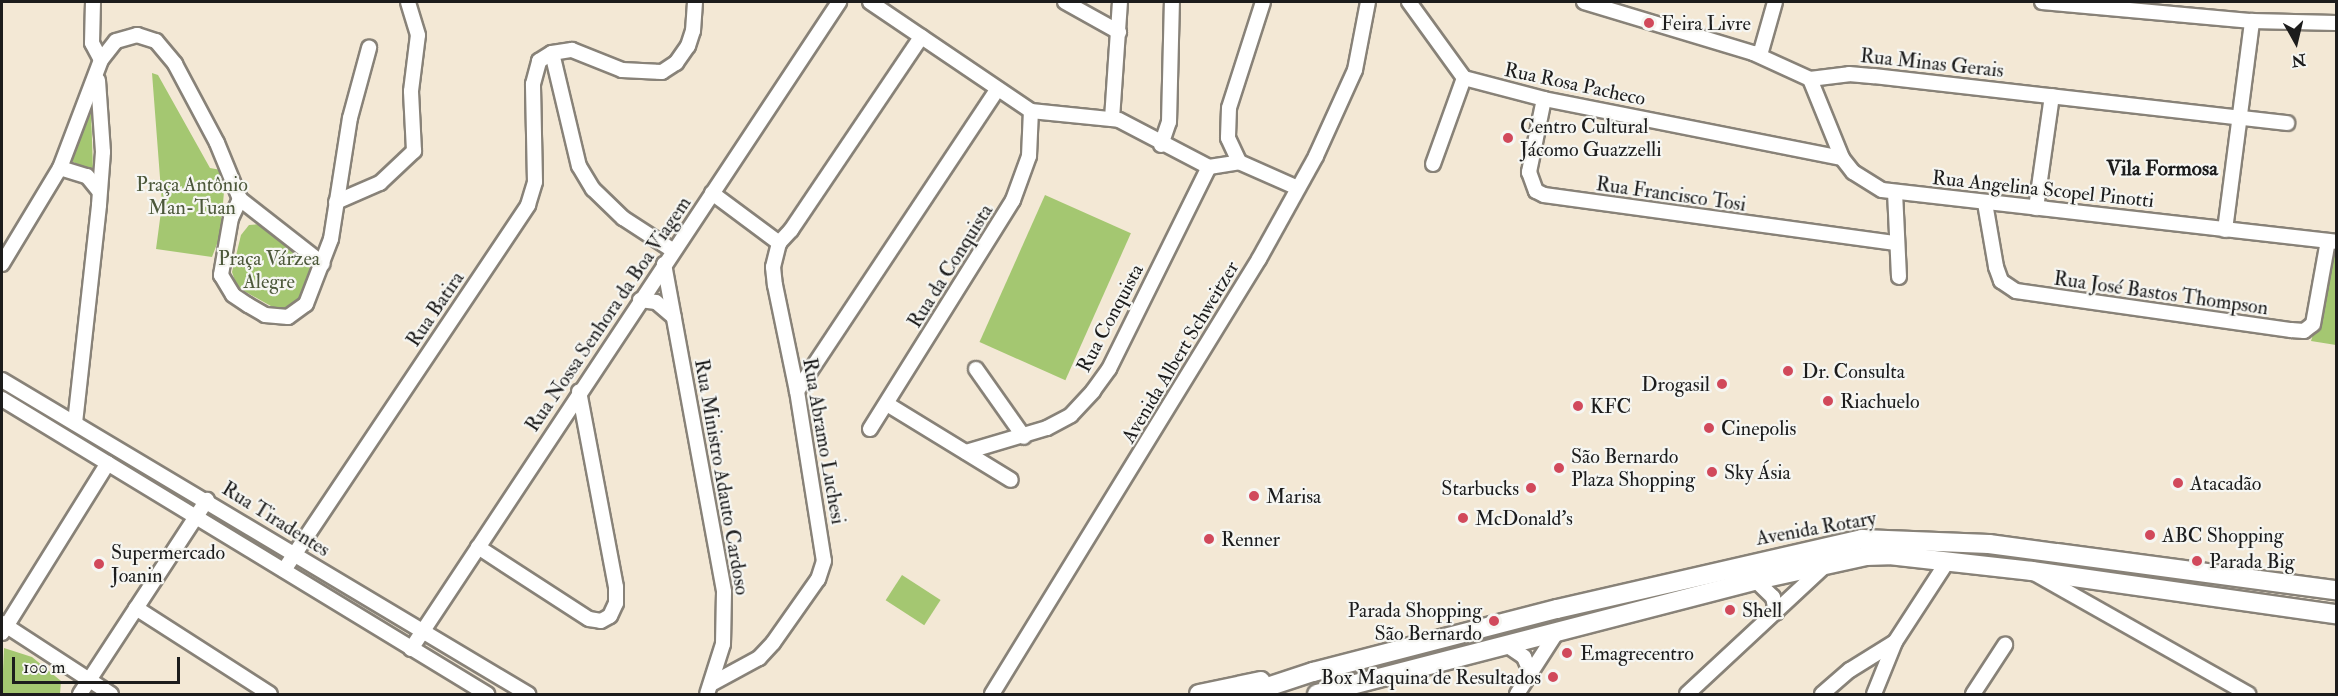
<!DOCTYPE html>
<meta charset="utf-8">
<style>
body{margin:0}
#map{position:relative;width:2338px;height:696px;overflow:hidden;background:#f3e8d5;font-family:"IM FELL Double Pica",serif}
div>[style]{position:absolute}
.green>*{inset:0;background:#a4c771;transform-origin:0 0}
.roads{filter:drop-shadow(2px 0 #888278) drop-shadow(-2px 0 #888278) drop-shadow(0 2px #888278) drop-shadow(0 -2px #888278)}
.minor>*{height:14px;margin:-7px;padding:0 7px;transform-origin:7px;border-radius:7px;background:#fff}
.major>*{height:18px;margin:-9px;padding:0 9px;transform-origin:9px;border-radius:9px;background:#fff}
.dots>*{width:16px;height:16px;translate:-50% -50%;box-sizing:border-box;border:3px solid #f6f6f2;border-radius:50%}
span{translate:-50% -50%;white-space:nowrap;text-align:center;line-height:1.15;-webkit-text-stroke:4.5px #f6f6f2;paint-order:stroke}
.poi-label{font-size:20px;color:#1c1c1c}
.left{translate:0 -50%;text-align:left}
.right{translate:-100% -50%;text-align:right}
.street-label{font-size:20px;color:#1c1c1c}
.park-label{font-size:20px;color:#4c583a}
.neighbourhood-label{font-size:21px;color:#1c1c1c;font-weight:700}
.frame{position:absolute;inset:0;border:3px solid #1c1c1c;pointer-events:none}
.north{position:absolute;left:2266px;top:12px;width:60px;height:60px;-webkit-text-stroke:4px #f6f6f2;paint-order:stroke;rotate:172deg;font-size:16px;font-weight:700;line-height:24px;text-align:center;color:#1c1c1c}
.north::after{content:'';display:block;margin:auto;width:21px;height:27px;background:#1c1c1c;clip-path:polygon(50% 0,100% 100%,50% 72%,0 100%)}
.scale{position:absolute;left:12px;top:657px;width:168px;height:27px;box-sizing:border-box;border:3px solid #1c1c1c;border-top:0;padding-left:8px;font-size:18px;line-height:21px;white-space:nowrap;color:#1c1c1c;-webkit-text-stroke:4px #f6f6f2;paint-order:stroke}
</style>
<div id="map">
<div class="green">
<div style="clip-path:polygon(152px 73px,158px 75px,210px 168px,221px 170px,224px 192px,220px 236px,212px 257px,156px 249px,162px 204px)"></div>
<div style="clip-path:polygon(91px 110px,93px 171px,71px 161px)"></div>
<div style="left:1045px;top:195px;width:94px;height:161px;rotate:24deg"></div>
<div style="clip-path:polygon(261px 224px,318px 267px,304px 303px,293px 308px,278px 310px,237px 287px,232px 272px,241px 235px,249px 225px)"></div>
<div style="clip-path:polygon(2329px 252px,2336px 253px,2336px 345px,2311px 341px,2327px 290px)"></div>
<div style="left:902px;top:575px;width:46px;height:30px;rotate:33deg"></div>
<div style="clip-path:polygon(4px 648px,32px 657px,61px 681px,60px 694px,2px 694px)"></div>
</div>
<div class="roads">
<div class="minor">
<div style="left:93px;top:2px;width:41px;rotate:91.4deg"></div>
<div style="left:92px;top:43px;width:19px;rotate:62deg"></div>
<div style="left:870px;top:2px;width:194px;rotate:34.1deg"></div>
<div style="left:1031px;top:111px;width:88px;rotate:5.8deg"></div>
<div style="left:1119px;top:120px;width:102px;rotate:27.6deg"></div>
<div style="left:1209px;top:167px;width:30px;rotate:-9deg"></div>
<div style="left:1065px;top:2px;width:62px;rotate:29.1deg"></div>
<div style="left:1263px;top:2px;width:111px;rotate:107.8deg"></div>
<div style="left:1229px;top:108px;width:30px;rotate:92deg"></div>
<div style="left:1228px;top:138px;width:26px;rotate:65deg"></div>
<div style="left:1239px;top:162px;width:64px;rotate:23.8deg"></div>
<div style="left:1409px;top:2px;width:94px;rotate:54.1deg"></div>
<div style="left:1464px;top:78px;width:83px;rotate:14.7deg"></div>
<div style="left:1544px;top:99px;width:304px;rotate:11.2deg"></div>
<div style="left:1584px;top:2px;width:177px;rotate:16.8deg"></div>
<div style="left:1753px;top:53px;width:63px;rotate:24.5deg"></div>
<div style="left:1810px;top:79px;width:39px;rotate:-7deg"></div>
<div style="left:1849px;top:74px;width:25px;rotate:5deg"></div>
<div style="left:1874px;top:76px;width:416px;rotate:6.5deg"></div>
<div style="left:2042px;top:2px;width:211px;rotate:5.2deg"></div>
<div style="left:2252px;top:21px;width:84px;rotate:1.4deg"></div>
<div style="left:552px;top:53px;width:116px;rotate:76.6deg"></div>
<div style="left:579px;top:166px;width:27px;rotate:59deg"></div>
<div style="left:593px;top:189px;width:42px;rotate:44deg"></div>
<div style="left:623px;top:218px;width:59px;rotate:33.1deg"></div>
<div style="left:1760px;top:55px;width:55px;rotate:-74.2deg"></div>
<div style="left:1810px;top:79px;width:85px;rotate:67.9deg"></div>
<div style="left:1842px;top:158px;width:18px;rotate:52deg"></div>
<div style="left:1853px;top:172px;width:34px;rotate:32deg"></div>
<div style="left:1882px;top:190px;width:457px;rotate:6.5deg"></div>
<div style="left:1544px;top:99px;width:75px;rotate:101.6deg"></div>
<div style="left:1529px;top:172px;width:20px;rotate:70deg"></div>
<div style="left:1536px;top:191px;width:9px;rotate:27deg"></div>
<div style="left:1544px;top:195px;width:355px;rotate:7.8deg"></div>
<div style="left:1112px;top:119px;width:117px;rotate:-86.1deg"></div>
<div style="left:1161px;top:145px;width:24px;rotate:-71deg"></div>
<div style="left:1169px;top:122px;width:120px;rotate:-88.6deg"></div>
<div style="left:1433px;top:164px;width:91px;rotate:-70.2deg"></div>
<div style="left:60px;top:168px;width:28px;rotate:17deg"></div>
<div style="left:87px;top:176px;width:19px;rotate:51deg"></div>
<div style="left:1895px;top:192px;width:85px;rotate:87.3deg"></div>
<div style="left:712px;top:193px;width:84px;rotate:36.7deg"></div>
<div style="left:779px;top:243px;width:25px;rotate:104deg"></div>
<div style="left:773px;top:267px;width:18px;rotate:84deg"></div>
<div style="left:775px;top:285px;width:108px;rotate:78.3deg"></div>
<div style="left:797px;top:391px;width:172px;rotate:81deg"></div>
<div style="left:824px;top:561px;width:19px;rotate:108deg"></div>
<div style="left:818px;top:579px;width:78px;rotate:125.1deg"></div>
<div style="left:773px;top:643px;width:21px;rotate:133deg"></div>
<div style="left:759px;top:658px;width:52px;rotate:151.5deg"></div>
<div style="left:240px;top:199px;width:21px;rotate:115deg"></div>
<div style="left:231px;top:218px;width:58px;rotate:100deg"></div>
<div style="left:221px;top:275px;width:23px;rotate:59deg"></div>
<div style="left:233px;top:295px;width:18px;rotate:34deg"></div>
<div style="left:248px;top:305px;width:20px;rotate:30deg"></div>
<div style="left:265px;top:315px;width:23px;rotate:5deg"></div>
<div style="left:288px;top:317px;width:22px;rotate:-36deg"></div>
<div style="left:306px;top:304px;width:70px;rotate:-69deg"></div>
<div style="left:331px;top:239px;width:122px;rotate:-81.1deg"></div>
<div style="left:350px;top:118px;width:73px;rotate:-74.8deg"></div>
<div style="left:336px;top:202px;width:48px;rotate:-23.4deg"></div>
<div style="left:380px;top:183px;width:47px;rotate:-43.3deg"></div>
<div style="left:414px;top:151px;width:60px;rotate:-92.9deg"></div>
<div style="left:411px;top:91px;width:56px;rotate:-82.9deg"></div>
<div style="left:418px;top:35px;width:34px;rotate:-107deg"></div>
<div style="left:1985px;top:203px;width:65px;rotate:80.2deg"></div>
<div style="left:1996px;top:267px;width:15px;rotate:70deg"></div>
<div style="left:2001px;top:281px;width:18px;rotate:34deg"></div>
<div style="left:2016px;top:291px;width:278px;rotate:8.1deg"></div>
<div style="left:2291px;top:330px;width:13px;rotate:4deg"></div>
<div style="left:2304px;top:331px;width:11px;rotate:-38deg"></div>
<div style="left:2313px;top:324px;width:84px;rotate:-79.8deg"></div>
<div style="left:2036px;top:208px;width:113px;rotate:-81.9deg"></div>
<div style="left:2225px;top:230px;width:211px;rotate:-82.6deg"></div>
<div style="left:779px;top:243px;width:18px;rotate:-47deg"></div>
<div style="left:791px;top:230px;width:233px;rotate:-56deg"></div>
<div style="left:2px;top:264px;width:112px;rotate:-58.9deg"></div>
<div style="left:60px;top:168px;width:116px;rotate:-69.2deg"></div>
<div style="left:101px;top:60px;width:24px;rotate:-52deg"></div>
<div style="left:116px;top:41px;width:22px;rotate:-16deg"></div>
<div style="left:137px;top:35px;width:20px;rotate:18deg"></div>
<div style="left:156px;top:41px;width:30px;rotate:50deg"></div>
<div style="left:175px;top:64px;width:89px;rotate:62deg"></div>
<div style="left:217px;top:143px;width:61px;rotate:67.7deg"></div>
<div style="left:240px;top:199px;width:105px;rotate:38.1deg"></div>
<div style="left:664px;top:264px;width:333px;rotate:79.6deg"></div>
<div style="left:724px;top:592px;width:52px;rotate:91.1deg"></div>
<div style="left:723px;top:644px;width:52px;rotate:107.7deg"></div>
<div style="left:640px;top:300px;width:16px;rotate:7deg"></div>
<div style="left:656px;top:302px;width:23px;rotate:40deg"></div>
<div style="left:976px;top:369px;width:83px;rotate:54.8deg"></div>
<div style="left:2px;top:380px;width:613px;rotate:30.84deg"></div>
<div style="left:797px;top:391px;width:361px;rotate:-56.4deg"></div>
<div style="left:2px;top:399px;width:568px;rotate:31.31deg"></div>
<div style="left:887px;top:404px;width:145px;rotate:31.5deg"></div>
<div style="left:75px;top:423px;width:219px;rotate:-83.7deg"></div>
<div style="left:99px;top:205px;width:53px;rotate:-85.7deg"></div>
<div style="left:103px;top:152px;width:72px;rotate:-94deg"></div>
<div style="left:870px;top:429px;width:270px;rotate:-58deg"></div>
<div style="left:1013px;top:200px;width:47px;rotate:-70deg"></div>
<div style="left:1029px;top:156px;width:45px;rotate:-87.5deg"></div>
<div style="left:966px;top:452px;width:84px;rotate:-16.5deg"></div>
<div style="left:1047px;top:428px;width:27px;rotate:-28deg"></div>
<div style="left:1071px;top:415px;width:33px;rotate:-47deg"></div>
<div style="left:1093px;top:391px;width:27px;rotate:-54deg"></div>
<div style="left:1109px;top:369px;width:225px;rotate:-63.7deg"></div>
<div style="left:478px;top:547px;width:132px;rotate:33deg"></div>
<div style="left:589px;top:619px;width:12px;rotate:9deg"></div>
<div style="left:601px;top:621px;width:10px;rotate:-29deg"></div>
<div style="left:610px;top:616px;width:14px;rotate:-65deg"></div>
<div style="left:616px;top:603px;width:16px;rotate:-90deg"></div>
<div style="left:616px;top:587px;width:199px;rotate:-100.7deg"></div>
<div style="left:284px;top:570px;width:439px;rotate:-56.2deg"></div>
<div style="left:528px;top:205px;width:24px;rotate:-73deg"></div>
<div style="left:535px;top:182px;width:98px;rotate:-91.2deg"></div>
<div style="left:533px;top:84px;width:24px;rotate:-75deg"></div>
<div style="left:539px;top:61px;width:15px;rotate:-32deg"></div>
<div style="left:552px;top:53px;width:20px;rotate:-9deg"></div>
<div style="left:572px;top:50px;width:54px;rotate:21.8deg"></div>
<div style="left:622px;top:70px;width:40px;rotate:2.9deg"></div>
<div style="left:662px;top:72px;width:17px;rotate:-33deg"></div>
<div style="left:676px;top:63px;width:21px;rotate:-55deg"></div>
<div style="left:688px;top:46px;width:16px;rotate:-72deg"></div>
<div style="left:693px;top:31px;width:29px;rotate:-86deg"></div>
<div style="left:2036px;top:574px;width:244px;rotate:29.5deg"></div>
<div style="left:1752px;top:577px;width:29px;rotate:44deg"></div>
<div style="left:1773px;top:597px;width:16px;rotate:79deg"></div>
<div style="left:136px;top:608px;width:159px;rotate:32.7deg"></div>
<div style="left:2px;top:623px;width:130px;rotate:33.1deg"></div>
<div style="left:2px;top:633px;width:200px;rotate:-58.1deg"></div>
<div style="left:1505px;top:644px;width:23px;rotate:34deg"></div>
<div style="left:1524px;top:657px;width:15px;rotate:67deg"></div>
<div style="left:411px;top:649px;width:776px;rotate:-56.51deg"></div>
<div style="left:80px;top:694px;width:232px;rotate:-56.8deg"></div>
<div style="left:992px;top:694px;width:510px;rotate:-58.46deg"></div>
<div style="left:1259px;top:259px;width:118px;rotate:-61deg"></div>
<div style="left:1316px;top:156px;width:94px;rotate:-65.6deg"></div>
<div style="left:1355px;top:70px;width:69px;rotate:-79.2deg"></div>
<div style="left:1517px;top:694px;width:74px;rotate:-57.2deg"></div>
<div style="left:1687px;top:694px;width:190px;rotate:-42.9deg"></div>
<div style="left:1822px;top:694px;width:37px;rotate:-41deg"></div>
<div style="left:1850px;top:670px;width:53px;rotate:-31.9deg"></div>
<div style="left:1874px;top:694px;width:56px;rotate:-68deg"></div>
<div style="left:1895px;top:642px;width:95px;rotate:-57deg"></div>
<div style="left:1973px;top:694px;width:59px;rotate:-56.9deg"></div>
</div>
<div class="major">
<div style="left:1199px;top:694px;width:63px;rotate:-11.8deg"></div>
<div style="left:1246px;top:694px;width:71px;rotate:-18.2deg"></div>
<div style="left:1313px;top:672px;width:252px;rotate:-14.5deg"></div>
<div style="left:1557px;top:609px;width:313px;rotate:-12.9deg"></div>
<div style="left:1862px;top:539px;width:127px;rotate:2.3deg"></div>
<div style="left:1989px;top:544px;width:350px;rotate:7.6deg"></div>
<div style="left:1317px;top:694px;width:455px;rotate:-14.5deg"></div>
<div style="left:1757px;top:580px;width:112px;rotate:-12.4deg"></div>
<div style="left:1866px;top:556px;width:23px;rotate:-2deg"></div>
<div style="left:1889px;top:555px;width:144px;rotate:6.4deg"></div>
<div style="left:2032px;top:571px;width:307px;rotate:8.1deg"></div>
</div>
</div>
<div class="dots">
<div style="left:1649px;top:23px;background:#d1495b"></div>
<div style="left:1508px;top:138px;background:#d1495b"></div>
<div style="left:1788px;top:371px;background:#d1495b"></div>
<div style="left:1722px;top:384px;background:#d1495b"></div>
<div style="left:1828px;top:401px;background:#d1495b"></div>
<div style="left:1578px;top:406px;background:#d1495b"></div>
<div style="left:1709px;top:428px;background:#d1495b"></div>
<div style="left:1559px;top:468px;background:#d1495b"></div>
<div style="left:1712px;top:472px;background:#d1495b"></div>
<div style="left:2178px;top:483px;background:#d1495b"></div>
<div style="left:1531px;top:488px;background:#d1495b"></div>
<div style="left:1254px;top:496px;background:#d1495b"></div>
<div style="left:1463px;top:518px;background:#d1495b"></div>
<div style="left:2150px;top:535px;background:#d1495b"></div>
<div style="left:1209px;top:539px;background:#d1495b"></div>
<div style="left:2197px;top:561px;background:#d1495b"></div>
<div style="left:99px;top:564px;background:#d1495b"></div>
<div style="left:1730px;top:610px;background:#d1495b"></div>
<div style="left:1494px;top:621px;background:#d1495b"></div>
<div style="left:1567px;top:653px;background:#d1495b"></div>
<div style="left:1553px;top:677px;background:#d1495b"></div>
</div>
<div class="poi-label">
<span class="left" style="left:1661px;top:23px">Feira Livre</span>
<span class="left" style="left:1520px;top:138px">Centro Cultural<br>Jácomo Guazzelli</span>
<span class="left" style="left:1802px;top:371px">Dr. Consulta</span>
<span class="right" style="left:1710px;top:384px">Drogasil</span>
<span class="left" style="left:1840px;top:401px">Riachuelo</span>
<span class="left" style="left:1590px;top:406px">KFC</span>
<span class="left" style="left:1721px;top:428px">Cinepolis</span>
<span class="left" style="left:1571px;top:468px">São Bernardo<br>Plaza Shopping</span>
<span class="left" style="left:1724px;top:472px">Sky Ásia</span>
<span class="left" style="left:2190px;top:483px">Atacadão</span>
<span class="right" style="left:1519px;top:488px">Starbucks</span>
<span class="left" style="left:1266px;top:496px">Marisa</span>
<span class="left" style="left:1475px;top:518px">McDonald's</span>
<span class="left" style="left:2162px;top:535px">ABC Shopping</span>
<span class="left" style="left:1221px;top:539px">Renner</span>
<span class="left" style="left:111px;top:564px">Supermercado<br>Joanin</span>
<span class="left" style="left:2209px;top:561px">Parada Big</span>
<span class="right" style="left:1482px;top:622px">Parada Shopping<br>São Bernardo</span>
<span class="left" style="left:1742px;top:610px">Shell</span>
<span class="left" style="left:1580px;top:653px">Emagrecentro</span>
<span class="right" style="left:1541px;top:677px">Box Maquina de Resultados</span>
</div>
<div class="street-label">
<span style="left:1932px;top:63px;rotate:6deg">Rua Minas Gerais</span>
<span style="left:1575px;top:84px;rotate:12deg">Rua Rosa Pacheco</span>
<span style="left:2043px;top:189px;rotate:6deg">Rua Angelina Scopel Pinotti</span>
<span style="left:1671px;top:194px;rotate:8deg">Rua Francisco Tosi</span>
<span style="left:950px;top:266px;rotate:-58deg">Rua da Conquista</span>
<span style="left:2161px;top:293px;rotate:8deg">Rua José Bastos Thompson</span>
<span style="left:435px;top:309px;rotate:-56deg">Rua Batira</span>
<span style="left:608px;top:314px;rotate:-56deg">Rua Nossa Senhora da Boa Viagem</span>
<span style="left:1110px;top:318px;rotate:-62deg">Rua Conquista</span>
<span style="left:1180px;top:352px;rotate:-59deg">Avenida Albert Schweitzer</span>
<span style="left:824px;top:441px;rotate:80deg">Rua Abramo Luchesi</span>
<span style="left:722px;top:477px;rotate:80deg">Rua Ministro Adauto Cardoso</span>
<span style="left:276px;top:519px;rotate:32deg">Rua Tiradentes</span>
<span style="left:1816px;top:528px;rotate:-10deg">Avenida Rotary</span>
</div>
<div class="park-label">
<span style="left:192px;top:196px">Praça Antônio<br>Man-Tuan</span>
<span style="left:269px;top:270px">Praça Várzea<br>Alegre</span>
</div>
<div class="neighbourhood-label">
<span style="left:2162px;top:169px">Vila Formosa</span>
</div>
<div class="frame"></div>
<div class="north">N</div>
<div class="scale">100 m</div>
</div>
